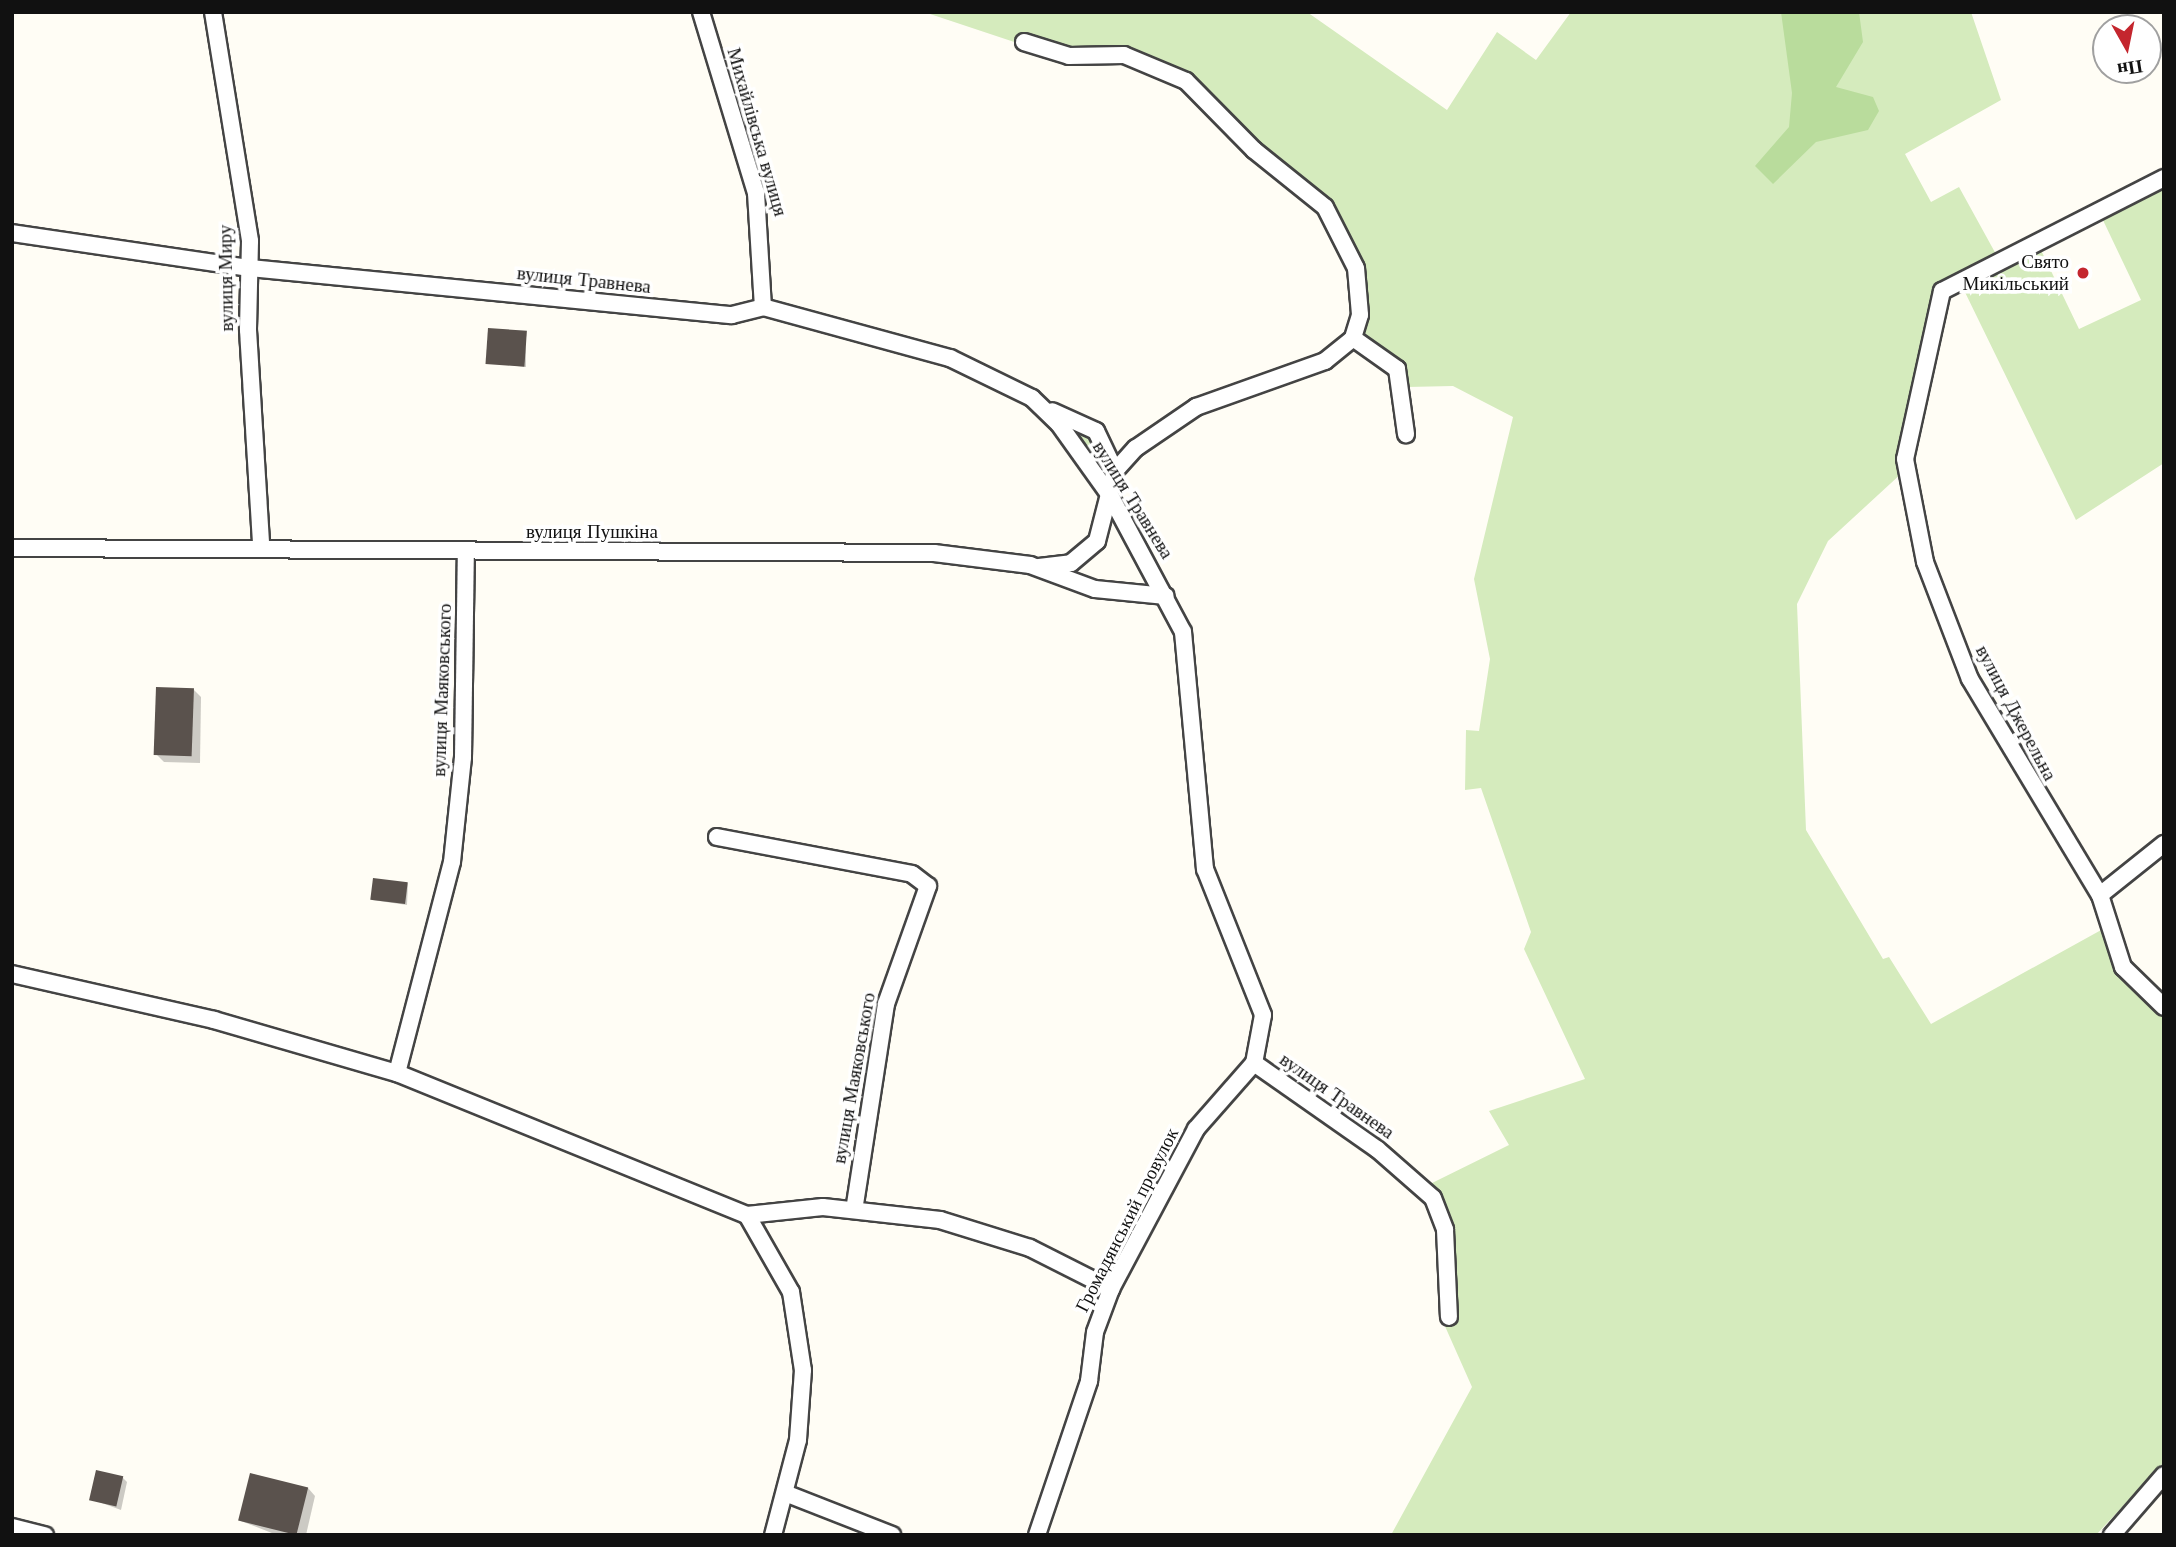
<!DOCTYPE html>
<meta charset="utf-8">
<style>
body{margin:0}
#map{position:relative;width:2176px;height:1547px;overflow:hidden;background:#fffdf5;font-family:"Libre Baskerville",serif}
div>[style]{position:absolute}
.green>*{inset:0;background:#d5ebbd}
.forest>*{inset:0;background:#b9dc9c}
.shadow>*{inset:0;background:#0003}
.building>*{inset:0;background:#5a524d;transform-origin:0 0}
.roads{filter:drop-shadow(2px 0 #444) drop-shadow(-2px 0 #444) drop-shadow(0 2px #444) drop-shadow(0 -2px #444)}
.minor>*{height:16px;margin:-8px;padding:0 8px;transform-origin:8px;border-radius:8px;background:#fff}
.dots>*{width:19px;height:19px;translate:-50% -50%;box-sizing:border-box;border:4px solid #fff;border-radius:50%}
span{translate:-50% -50%;white-space:nowrap;text-align:center;line-height:1.15;-webkit-text-stroke:7px #fff;paint-order:stroke}
.street-label{font-size:19px;color:#111}
.poi-label{font-size:19px;color:#111}
.right{translate:-100% -50%;text-align:right}
.frame{position:absolute;inset:0;border:14px solid #111;pointer-events:none}
.north{position:absolute;left:2092px;top:14px;width:70px;height:70px;box-sizing:border-box;background:#fff;border:2px solid #a0a0a0;border-radius:50%;rotate:171deg;font-size:19px;font-weight:700;line-height:28px;text-align:center;color:#111}
.north::after{content:'';display:block;margin:auto;width:24px;height:32px;background:#c4262e;clip-path:polygon(50% 0,100% 100%,50% 72%,0 100%)}
</style>
<div id="map">
<div class="green">
<div style="clip-path:polygon(924px 12px,1307px 12px,1447px 110px,1497px 32px,1536px 60px,1571px 12px,1971px 12px,2001px 100px,1905px 154px,1931px 202px,1959px 187px,1997px 256px,1938px 289px,1903px 472px,1828px 541px,1797px 604px,1806px 830px,1883px 959px,1889px 957px,1931px 1024px,2103px 929px,2126px 966px,2164px 1002px,2164px 1462px,2096px 1535px,1391px 1535px,1472px 1387px,1444px 1324px,1453px 1316px,1451px 1254px,1428px 1185px,1509px 1145px,1489px 1111px,1585px 1079px,1524px 949px,1531px 932px,1481px 788px,1465px 790px,1466px 730px,1479px 731px,1490px 659px,1474px 579px,1513px 417px,1453px 386px,1407px 387px,1395px 361px,1355px 324px,1352px 268px,1333px 222px,1185px 85px,1124px 59px,1068px 60px)"></div>
<div style="clip-path:polygon(2164px 184px,2164px 463px,2076px 520px,1960px 282px,2039px 246px,2079px 329px,2141px 300px,2101px 216px)"></div>
<div style="clip-path:polygon(1067px 423px,1093px 435px,1107px 464px,1099px 467px)"></div>
</div>
<div class="forest">
<div style="clip-path:polygon(1781px 12px,1859px 12px,1863px 42px,1836px 87px,1873px 97px,1879px 111px,1868px 130px,1816px 142px,1773px 184px,1755px 166px,1789px 127px,1792px 93px)"></div>
</div>
<div class="shadow">
<div style="clip-path:polygon(526px 332px,526px 367px,488px 363px)"></div>
<div style="clip-path:polygon(194px 690px,201px 697px,200px 763px,164px 762px,156px 754px)"></div>
<div style="clip-path:polygon(408px 883px,407px 905px,372px 900px)"></div>
<div style="clip-path:polygon(122px 1477px,127px 1482px,121px 1510px,91px 1499px)"></div>
<div style="clip-path:polygon(308px 1488px,315px 1496px,306px 1535px,277px 1535px,241px 1521px)"></div>
</div>
<div class="building">
<div style="left:488px;top:328px;width:39px;height:36px;rotate:4deg"></div>
<div style="left:156px;top:687px;width:38px;height:68px;rotate:2deg"></div>
<div style="left:373px;top:878px;width:35px;height:22px;rotate:7deg"></div>
<div style="left:96px;top:1470px;width:28px;height:31px;rotate:13deg"></div>
<div style="left:250px;top:1473px;width:60px;height:49px;rotate:14deg"></div>
</div>
<div class="roads">
<div class="minor">
<div style="left:213px;top:12px;width:232px;rotate:80.8deg"></div>
<div style="left:250px;top:241px;width:89px;rotate:91.3deg"></div>
<div style="left:248px;top:330px;width:215px;rotate:86.5deg"></div>
<div style="left:701px;top:12px;width:189px;rotate:73.1deg"></div>
<div style="left:756px;top:193px;width:114px;rotate:86.5deg"></div>
<div style="left:1024px;top:42px;width:47px;rotate:17.3deg"></div>
<div style="left:1069px;top:56px;width:55px;rotate:-1deg"></div>
<div style="left:1124px;top:55px;width:67px;rotate:22.8deg"></div>
<div style="left:1186px;top:81px;width:97px;rotate:45.4deg"></div>
<div style="left:1254px;top:150px;width:91px;rotate:38.8deg"></div>
<div style="left:1325px;top:207px;width:68px;rotate:63.1deg"></div>
<div style="left:1356px;top:268px;width:47px;rotate:85.1deg"></div>
<div style="left:1360px;top:315px;width:24px;rotate:107deg"></div>
<div style="left:1353px;top:338px;width:54px;rotate:35.2deg"></div>
<div style="left:1397px;top:369px;width:66px;rotate:82.1deg"></div>
<div style="left:2164px;top:178px;width:249px;rotate:153deg"></div>
<div style="left:1942px;top:291px;width:172px;rotate:102.4deg"></div>
<div style="left:1905px;top:459px;width:105px;rotate:79deg"></div>
<div style="left:1925px;top:562px;width:125px;rotate:69deg"></div>
<div style="left:1970px;top:679px;width:252px;rotate:59deg"></div>
<div style="left:2100px;top:895px;width:76px;rotate:72.3deg"></div>
<div style="left:2123px;top:967px;width:57px;rotate:44.3deg"></div>
<div style="left:12px;top:233px;width:241px;rotate:8.4deg"></div>
<div style="left:250px;top:268px;width:484px;rotate:5.6deg"></div>
<div style="left:732px;top:315px;width:32px;rotate:-14deg"></div>
<div style="left:763px;top:307px;width:194px;rotate:15.3deg"></div>
<div style="left:950px;top:358px;width:91px;rotate:26deg"></div>
<div style="left:1032px;top:398px;width:37px;rotate:44deg"></div>
<div style="left:1059px;top:424px;width:90px;rotate:54.5deg"></div>
<div style="left:1111px;top:497px;width:153px;rotate:61.9deg"></div>
<div style="left:1183px;top:632px;width:238px;rotate:84.7deg"></div>
<div style="left:1205px;top:869px;width:157px;rotate:68.3deg"></div>
<div style="left:1263px;top:1015px;width:49px;rotate:100.6deg"></div>
<div style="left:1254px;top:1063px;width:150px;rotate:35deg"></div>
<div style="left:1377px;top:1149px;width:74px;rotate:41.2deg"></div>
<div style="left:1433px;top:1198px;width:34px;rotate:69deg"></div>
<div style="left:1445px;top:1230px;width:87px;rotate:87.4deg"></div>
<div style="left:1115px;top:471px;width:31px;rotate:-48deg"></div>
<div style="left:1136px;top:448px;width:73px;rotate:-34.3deg"></div>
<div style="left:1196px;top:407px;width:137px;rotate:-19.6deg"></div>
<div style="left:1325px;top:361px;width:36px;rotate:-39deg"></div>
<div style="left:12px;top:548px;width:922px;rotate:0.31deg"></div>
<div style="left:934px;top:553px;width:97px;rotate:7.1deg"></div>
<div style="left:1030px;top:565px;width:69px;rotate:20.3deg"></div>
<div style="left:1095px;top:589px;width:71px;rotate:5.6deg"></div>
<div style="left:1039px;top:567px;width:32px;rotate:-7deg"></div>
<div style="left:1071px;top:563px;width:34px;rotate:-40deg"></div>
<div style="left:1097px;top:541px;width:72px;rotate:-75.6deg"></div>
<div style="left:1115px;top:471px;width:44px;rotate:-115.4deg"></div>
<div style="left:1096px;top:431px;width:48px;rotate:-155.6deg"></div>
<div style="left:717px;top:837px;width:198px;rotate:10.7deg"></div>
<div style="left:912px;top:874px;width:20px;rotate:37deg"></div>
<div style="left:928px;top:886px;width:125px;rotate:109.6deg"></div>
<div style="left:886px;top:1004px;width:208px;rotate:98.8deg"></div>
<div style="left:2100px;top:895px;width:82px;rotate:-38.6deg"></div>
<div style="left:12px;top:974px;width:207px;rotate:12.8deg"></div>
<div style="left:214px;top:1020px;width:191px;rotate:16.2deg"></div>
<div style="left:397px;top:1073px;width:378px;rotate:22.1deg"></div>
<div style="left:747px;top:1215px;width:76px;rotate:-6deg"></div>
<div style="left:823px;top:1207px;width:118px;rotate:6.3deg"></div>
<div style="left:940px;top:1220px;width:94px;rotate:17.3deg"></div>
<div style="left:1030px;top:1248px;width:91px;rotate:26.8deg"></div>
<div style="left:397px;top:1073px;width:218px;rotate:-75.4deg"></div>
<div style="left:452px;top:862px;width:106px;rotate:-84deg"></div>
<div style="left:463px;top:757px;width:205px;rotate:-89.2deg"></div>
<div style="left:747px;top:1215px;width:89px;rotate:60.3deg"></div>
<div style="left:791px;top:1292px;width:79px;rotate:81.3deg"></div>
<div style="left:803px;top:1370px;width:70px;rotate:94.1deg"></div>
<div style="left:798px;top:1440px;width:98px;rotate:104.7deg"></div>
<div style="left:785px;top:1493px;width:115px;rotate:21.4deg"></div>
<div style="left:12px;top:1527px;width:34px;rotate:14deg"></div>
<div style="left:1037px;top:1535px;width:163px;rotate:-71.3deg"></div>
<div style="left:1089px;top:1381px;width:49px;rotate:-83deg"></div>
<div style="left:1095px;top:1332px;width:46px;rotate:-69.6deg"></div>
<div style="left:1111px;top:1289px;width:181px;rotate:-62deg"></div>
<div style="left:1196px;top:1129px;width:88px;rotate:-48.7deg"></div>
<div style="left:2112px;top:1535px;width:79px;rotate:-49.1deg"></div>
</div>
</div>
<div class="dots">
<div style="left:2083px;top:273px;background:#c4262e"></div>
</div>
<div class="street-label">
<span style="left:757px;top:132px;rotate:74deg">Михайлівська вулиця</span>
<span style="left:226px;top:278px;rotate:-91deg">вулиця Миру</span>
<span style="left:584px;top:280px;rotate:6deg">вулиця Травнева</span>
<span style="left:1133px;top:500px;rotate:58deg">вулиця Травнева</span>
<span style="left:592px;top:532px">вулиця Пушкіна</span>
<span style="left:442px;top:690px;rotate:-88deg">вулиця Маяковського</span>
<span style="left:2016px;top:713px;rotate:62deg">вулиця Джерельна</span>
<span style="left:854px;top:1078px;rotate:-80deg">вулиця Маяковського</span>
<span style="left:1337px;top:1096px;rotate:35deg">вулиця Травнева</span>
<span style="left:1127px;top:1220px;rotate:-63deg">Громадянський провулок</span>
</div>
<div class="poi-label">
<span class="right" style="left:2069px;top:273px">Свято<br>Микільський</span>
</div>
<div class="frame"></div>
<div class="north">Пн</div>
</div>
